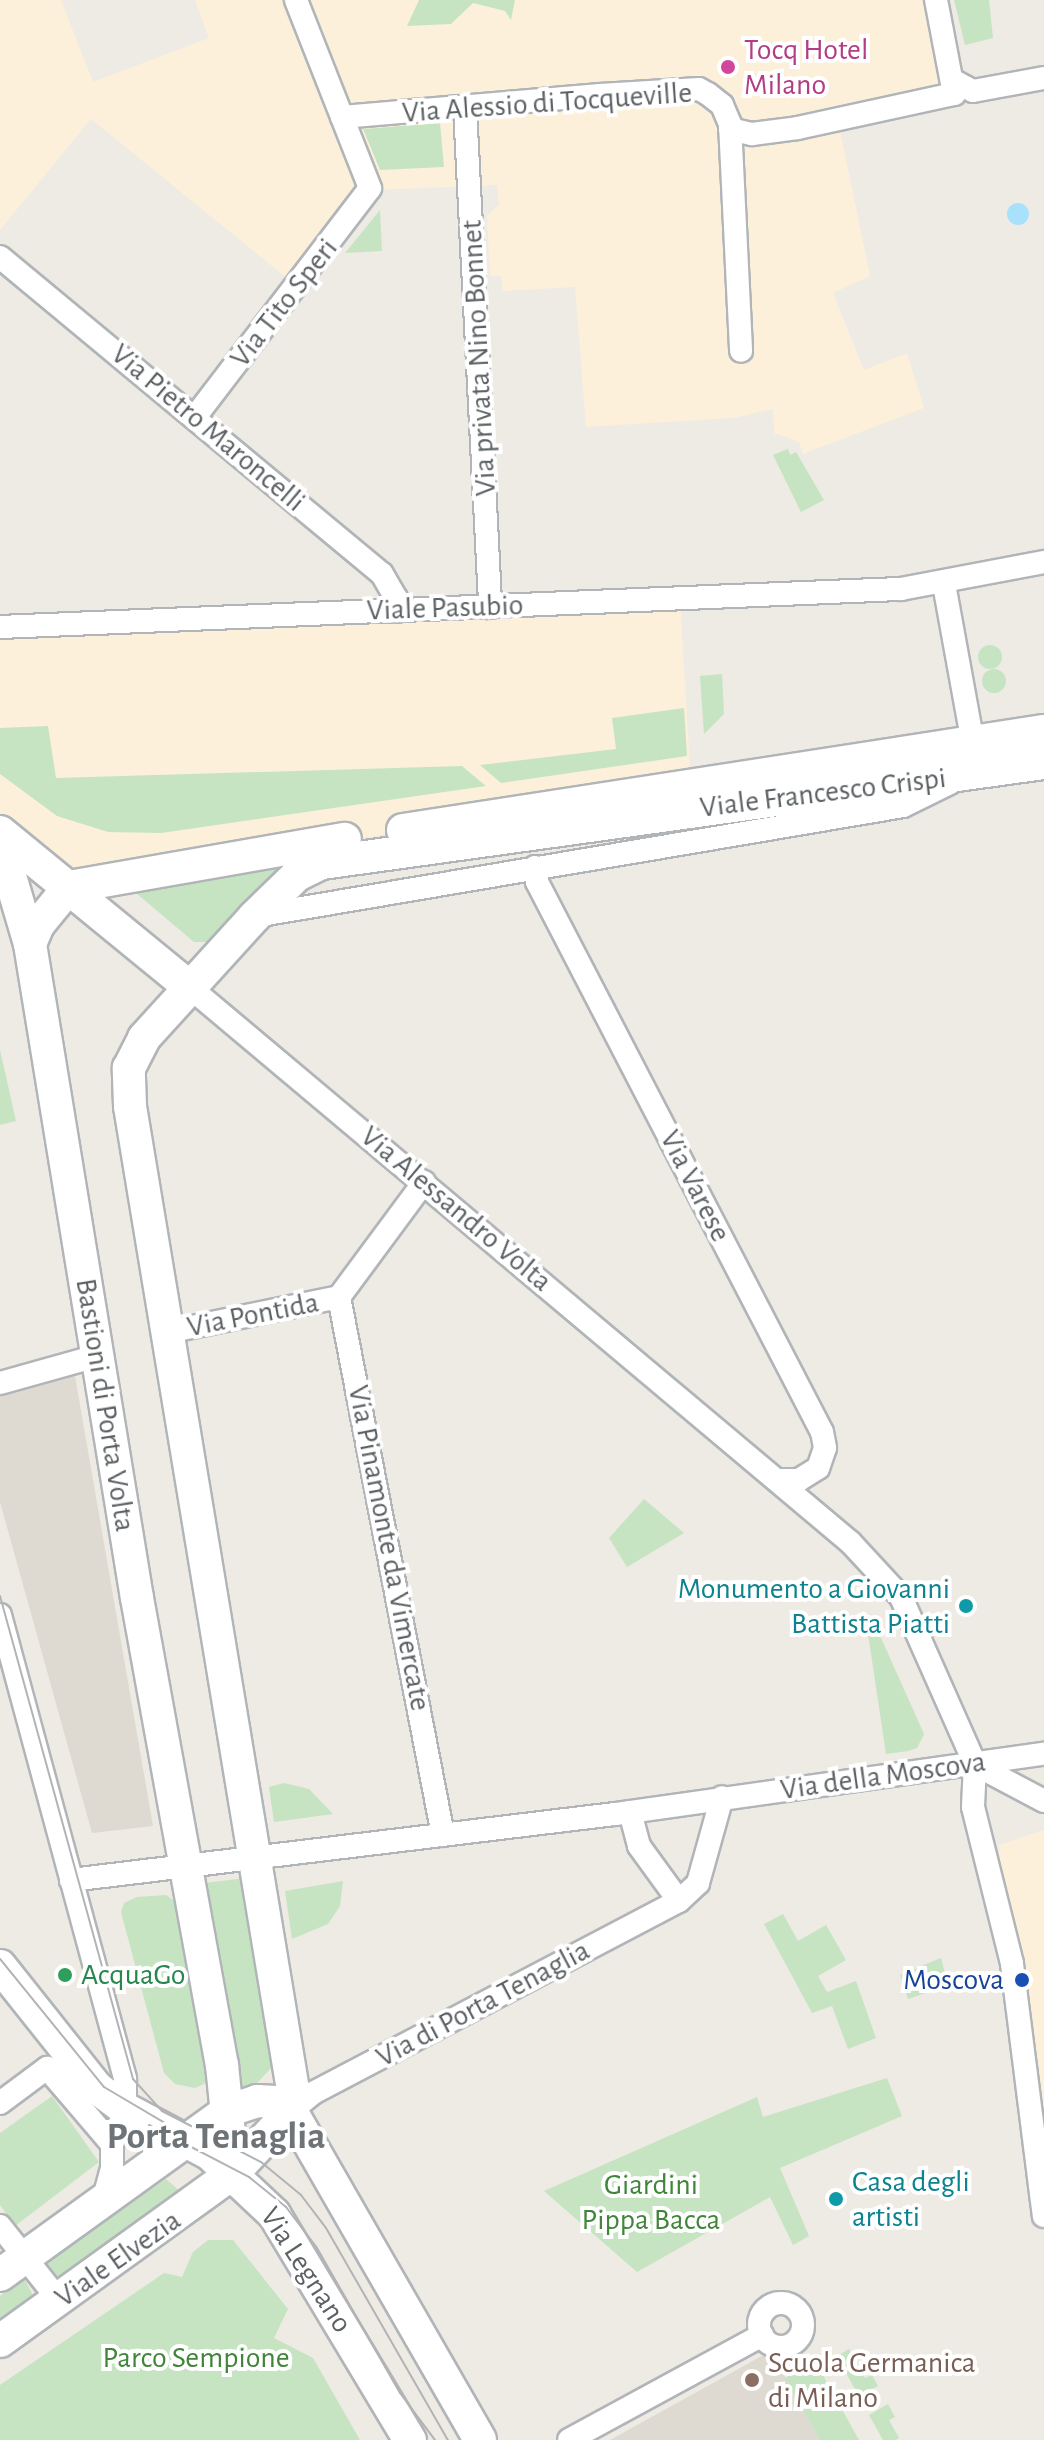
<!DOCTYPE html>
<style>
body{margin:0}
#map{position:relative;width:1044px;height:2440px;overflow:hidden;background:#eeeae4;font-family:"Alegreya Sans",sans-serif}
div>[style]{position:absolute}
.commercial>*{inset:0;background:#fcf0db}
.education>*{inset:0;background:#dedad2}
.green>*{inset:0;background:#c6e4c2}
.round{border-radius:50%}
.water>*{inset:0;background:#a8e1fa}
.roads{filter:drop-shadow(2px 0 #b1b5b8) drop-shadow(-2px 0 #b1b5b8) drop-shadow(0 2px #b1b5b8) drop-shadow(0 -2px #b1b5b8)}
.street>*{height:22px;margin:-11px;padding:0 11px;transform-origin:11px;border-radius:11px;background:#fff}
.street>.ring{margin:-11px;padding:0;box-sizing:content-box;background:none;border:22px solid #fff;border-radius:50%}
.secondary>*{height:32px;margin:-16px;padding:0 16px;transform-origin:16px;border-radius:16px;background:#fff}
.tram>*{height:2px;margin:-1px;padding:0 1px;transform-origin:1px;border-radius:1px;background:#b2b3b4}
.dots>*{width:22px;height:22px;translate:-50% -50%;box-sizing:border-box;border:4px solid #fff;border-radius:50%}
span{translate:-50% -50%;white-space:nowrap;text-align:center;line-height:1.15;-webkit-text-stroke:8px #fff;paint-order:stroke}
.hotel-label{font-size:30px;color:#b23c85}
.left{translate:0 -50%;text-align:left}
.street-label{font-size:30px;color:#5c6164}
.culture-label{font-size:30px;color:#0d838f}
.right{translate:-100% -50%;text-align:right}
.leisure-label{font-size:30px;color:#27864d}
.transit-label{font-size:30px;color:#164399}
.park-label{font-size:30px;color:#41853a}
.education-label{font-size:30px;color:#785e54}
.district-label{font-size:38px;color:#6d7376;font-weight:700}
</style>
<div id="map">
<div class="commercial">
<div style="clip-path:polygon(0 0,61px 0,93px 82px,209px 38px,195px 0,935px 0,953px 80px,975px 92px,838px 120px,870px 276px,833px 293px,864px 370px,907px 353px,924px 408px,803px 454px,799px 442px,774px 433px,773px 409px,733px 418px,586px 427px,575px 287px,503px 291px,501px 276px,490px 276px,487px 216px,499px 204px,497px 185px,372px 190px,299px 288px,91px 119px,0 230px)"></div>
<div style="clip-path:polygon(680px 599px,691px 784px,69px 886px,0 830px,0 628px)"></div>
<div style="clip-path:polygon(1044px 1830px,1044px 2212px,1001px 1928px,999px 1845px)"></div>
</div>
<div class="education">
<div style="clip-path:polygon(75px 1376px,153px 1826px,92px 1833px,0 1502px,0 1397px)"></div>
<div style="clip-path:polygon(771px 2351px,820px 2440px,610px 2440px)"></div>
</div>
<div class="green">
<div style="clip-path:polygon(419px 0,515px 0,511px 20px,505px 11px,473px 3px,451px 24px,407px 26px)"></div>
<div style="clip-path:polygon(954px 0,989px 0,993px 38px,965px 45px)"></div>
<div style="clip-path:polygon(440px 123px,444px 167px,380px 170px,363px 129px)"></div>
<div style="clip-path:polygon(380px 210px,382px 251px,345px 253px)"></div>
<div style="clip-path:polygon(788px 449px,790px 455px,796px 452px,824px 500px,801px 512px,773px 455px)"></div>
<div class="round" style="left:978px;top:645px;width:24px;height:24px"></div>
<div class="round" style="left:982px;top:669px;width:24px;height:24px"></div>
<div style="clip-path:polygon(722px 674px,724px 714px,704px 734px,700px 676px)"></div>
<div style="clip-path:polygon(684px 708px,687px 756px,501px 783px,480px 765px,616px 749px,612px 718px)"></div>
<div style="clip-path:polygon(48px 726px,56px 778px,462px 766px,486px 786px,161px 833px,108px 832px,57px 816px,0 774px,0 728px)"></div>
<div style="clip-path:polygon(283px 863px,280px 874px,209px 942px,194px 942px,123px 882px)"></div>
<div style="clip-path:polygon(0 1050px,16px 1121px,0 1125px)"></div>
<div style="clip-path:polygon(644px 1499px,684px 1533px,627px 1567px,609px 1538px)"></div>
<div style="clip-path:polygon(877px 1629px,924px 1734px,917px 1748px,908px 1751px,886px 1754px,868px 1634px)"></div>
<div style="clip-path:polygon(284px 1783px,309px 1789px,333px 1814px,274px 1822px,269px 1787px)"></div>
<div style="clip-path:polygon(246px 1878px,282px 2057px,253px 2087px,240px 2088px,196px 1884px)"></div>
<div style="clip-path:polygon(343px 1881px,340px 1906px,328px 1924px,292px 1939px,285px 1891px)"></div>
<div style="clip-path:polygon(166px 1895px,176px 1902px,208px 2072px,204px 2084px,195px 2088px,175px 2084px,164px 2073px,121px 1912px,124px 1903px,137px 1897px)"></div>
<div style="clip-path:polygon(783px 1914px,798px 1941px,826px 1925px,846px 1960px,818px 1976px,827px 1992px,856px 1981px,876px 2038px,848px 2049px,832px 2006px,812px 2013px,764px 1924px)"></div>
<div style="clip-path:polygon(941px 1958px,948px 1985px,908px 1999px,900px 1975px)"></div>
<div style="clip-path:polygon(887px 2078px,902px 2116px,780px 2168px,809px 2236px,793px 2245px,770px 2197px,637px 2272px,544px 2191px,757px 2097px,763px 2117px)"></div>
<div style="clip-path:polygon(52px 2096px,99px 2162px,15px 2226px,0 2205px,0 2133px)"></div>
<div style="clip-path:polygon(166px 2179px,181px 2192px,60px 2279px,45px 2263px)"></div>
<div style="clip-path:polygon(208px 2240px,233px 2240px,288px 2309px,274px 2338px,313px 2358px,360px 2440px,0 2440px,0 2385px,164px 2273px,182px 2277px,193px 2252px)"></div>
<div style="clip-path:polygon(24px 2278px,35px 2299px,0 2325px,0 2296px)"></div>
<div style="clip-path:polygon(849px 2349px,865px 2378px,872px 2375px,878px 2386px,859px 2397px,837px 2356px)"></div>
<div style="clip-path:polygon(815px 2361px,840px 2406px,859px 2440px,820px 2440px,785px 2378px)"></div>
<div style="clip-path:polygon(888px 2404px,895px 2417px,889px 2420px,899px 2438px,895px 2440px,883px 2440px,869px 2415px)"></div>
</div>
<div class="water">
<div class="round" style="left:1007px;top:203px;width:22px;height:22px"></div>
</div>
<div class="roads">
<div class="street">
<div style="left:954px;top:81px;width:21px;rotate:28deg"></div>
<div style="left:973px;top:91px;width:72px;rotate:-10.4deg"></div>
<div style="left:465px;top:108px;width:500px;rotate:87.1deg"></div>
<div style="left:342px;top:117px;width:259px;rotate:-4.9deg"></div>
<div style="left:600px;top:95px;width:99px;rotate:-3.5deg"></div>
<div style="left:699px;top:89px;width:10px;rotate:29deg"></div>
<div style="left:708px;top:94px;width:18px;rotate:38deg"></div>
<div style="left:722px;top:105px;width:21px;rotate:67deg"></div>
<div style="left:730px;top:124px;width:227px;rotate:87.2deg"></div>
<div style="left:730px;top:129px;width:23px;rotate:13deg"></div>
<div style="left:752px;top:134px;width:46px;rotate:-7.4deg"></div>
<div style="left:798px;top:128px;width:160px;rotate:-12.3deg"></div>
<div style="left:954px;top:94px;width:96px;rotate:-100.8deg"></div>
<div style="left:0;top:257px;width:496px;rotate:39.7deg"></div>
<div style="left:382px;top:574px;width:28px;rotate:60deg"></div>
<div style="left:396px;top:598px;width:13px;rotate:86deg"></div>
<div style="left:195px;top:417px;width:288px;rotate:-52.6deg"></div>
<div style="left:370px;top:188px;width:202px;rotate:-111.5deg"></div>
<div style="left:944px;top:584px;width:162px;rotate:79.7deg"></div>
<div style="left:0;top:627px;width:902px;rotate:-2.42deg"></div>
<div style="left:901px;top:589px;width:146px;rotate:-10.7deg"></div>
<div style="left:535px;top:867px;width:15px;rotate:82deg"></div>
<div style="left:537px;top:882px;width:619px;rotate:62.61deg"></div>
<div style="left:822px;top:1432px;width:16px;rotate:79deg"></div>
<div style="left:825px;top:1448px;width:21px;rotate:109deg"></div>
<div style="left:818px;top:1468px;width:22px;rotate:148deg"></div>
<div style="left:799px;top:1480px;width:20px;rotate:180deg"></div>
<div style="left:255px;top:916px;width:657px;rotate:-9.63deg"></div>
<div style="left:903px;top:806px;width:52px;rotate:-26.1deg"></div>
<div style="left:187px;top:985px;width:867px;rotate:40.04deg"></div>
<div style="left:851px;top:1543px;width:74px;rotate:47.2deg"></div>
<div style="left:901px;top:1597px;width:183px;rotate:66.1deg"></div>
<div style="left:339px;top:1297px;width:548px;rotate:79.06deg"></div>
<div style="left:167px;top:1332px;width:176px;rotate:-11.5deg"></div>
<div style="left:339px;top:1297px;width:143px;rotate:-53.5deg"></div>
<div style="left:0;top:1383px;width:101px;rotate:-15.6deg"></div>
<div style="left:0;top:1615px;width:481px;rotate:74.9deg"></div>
<div style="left:125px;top:2079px;width:30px;rotate:90deg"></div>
<div style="left:125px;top:2109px;width:37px;rotate:110deg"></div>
<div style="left:112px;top:2144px;width:24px;rotate:90deg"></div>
<div style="left:112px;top:2168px;width:31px;rotate:105deg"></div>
<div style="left:975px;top:1764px;width:43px;rotate:92.7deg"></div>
<div style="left:973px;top:1807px;width:162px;rotate:76deg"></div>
<div style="left:1012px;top:1964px;width:254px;rotate:82.8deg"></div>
<div style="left:976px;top:1765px;width:77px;rotate:27.9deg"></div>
<div style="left:630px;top:1812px;width:35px;rotate:75deg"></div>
<div style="left:639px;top:1846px;width:68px;rotate:54deg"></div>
<div style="left:71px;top:1880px;width:548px;rotate:-6.92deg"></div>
<div style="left:615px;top:1814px;width:433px;rotate:-8deg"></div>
<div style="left:0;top:2103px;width:59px;rotate:-36.7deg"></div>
<div style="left:47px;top:2068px;width:100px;rotate:49.5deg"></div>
<div style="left:291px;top:2111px;width:28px;rotate:-39deg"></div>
<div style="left:313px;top:2093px;width:413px;rotate:-27.7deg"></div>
<div style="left:679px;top:1901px;width:26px;rotate:-43deg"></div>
<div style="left:698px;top:1883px;width:89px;rotate:-74.4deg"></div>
<div style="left:0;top:2226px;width:93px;rotate:51.5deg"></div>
<div class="ring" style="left:759px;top:2303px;width:22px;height:22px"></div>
<div style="left:569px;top:2440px;width:220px;rotate:-28.5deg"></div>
</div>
<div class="secondary">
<div style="left:403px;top:830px;width:649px;rotate:-8.78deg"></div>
<div style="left:0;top:832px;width:242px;rotate:39.3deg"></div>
<div style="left:0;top:842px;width:106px;rotate:73.6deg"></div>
<div style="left:30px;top:944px;width:663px;rotate:80.71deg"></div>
<div style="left:137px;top:1598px;width:475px;rotate:79.7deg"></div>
<div style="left:222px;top:2065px;width:109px;rotate:84.2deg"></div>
<div style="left:69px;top:887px;width:280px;rotate:-9.9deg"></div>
<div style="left:30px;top:944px;width:21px;rotate:-67deg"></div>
<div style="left:38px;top:925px;width:49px;rotate:-50.8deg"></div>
<div style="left:0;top:1966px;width:156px;rotate:51.5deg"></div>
<div style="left:97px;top:2088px;width:35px;rotate:37deg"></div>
<div style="left:125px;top:2109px;width:96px;rotate:27.9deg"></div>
<div style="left:210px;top:2154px;width:88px;rotate:43.2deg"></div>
<div style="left:274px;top:2214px;width:264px;rotate:59deg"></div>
<div style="left:0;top:2275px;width:280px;rotate:-35.8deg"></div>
<div style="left:227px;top:2111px;width:32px;rotate:-18deg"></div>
<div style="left:257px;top:2101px;width:19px;rotate:3deg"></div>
<div style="left:276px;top:2102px;width:17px;rotate:31deg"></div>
<div style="left:291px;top:2111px;width:379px;rotate:60.1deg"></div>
<div style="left:0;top:2341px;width:287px;rotate:-35.8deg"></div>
<div style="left:233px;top:2173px;width:85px;rotate:-46.9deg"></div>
<div style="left:291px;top:2111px;width:15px;rotate:-79deg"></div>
<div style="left:294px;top:2096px;width:1003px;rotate:-99.41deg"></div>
<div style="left:130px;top:1106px;width:38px;rotate:-92deg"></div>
<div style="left:129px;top:1068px;width:34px;rotate:-63deg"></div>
<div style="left:144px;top:1038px;width:164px;rotate:-47.7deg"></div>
<div style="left:254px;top:917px;width:60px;rotate:-44.3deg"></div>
<div style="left:297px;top:875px;width:28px;rotate:-26deg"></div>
<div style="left:322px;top:863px;width:729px;rotate:-7.89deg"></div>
</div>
</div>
<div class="tram">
<div style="left:0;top:1596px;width:501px;rotate:74.6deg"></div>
<div style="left:133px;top:2079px;width:43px;rotate:47.8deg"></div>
<div style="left:162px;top:2111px;width:111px;rotate:27.3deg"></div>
<div style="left:261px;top:2162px;width:52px;rotate:39.5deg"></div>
<div style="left:301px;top:2195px;width:41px;rotate:52.9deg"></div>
<div style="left:326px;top:2228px;width:245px;rotate:60.1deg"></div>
<div style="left:0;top:1959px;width:165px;rotate:50.9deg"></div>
<div style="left:104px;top:2087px;width:71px;rotate:30.5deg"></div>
<div style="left:149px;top:2125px;width:113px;rotate:27.5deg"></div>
<div style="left:249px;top:2177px;width:48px;rotate:39deg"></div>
<div style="left:286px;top:2207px;width:51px;rotate:52.9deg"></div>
<div style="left:317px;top:2248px;width:167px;rotate:60.2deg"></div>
<div style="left:400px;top:2393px;width:59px;rotate:53.3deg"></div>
</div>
<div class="dots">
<div style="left:728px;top:67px;background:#d1479c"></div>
<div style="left:966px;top:1606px;background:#0f9aa8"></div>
<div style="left:65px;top:1975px;background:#2e9e5b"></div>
<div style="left:1022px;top:1980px;background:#1a4fb4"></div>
<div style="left:836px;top:2199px;background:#0f9aa8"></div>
<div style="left:752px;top:2380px;background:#8d6e63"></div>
</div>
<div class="hotel-label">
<span class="left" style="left:744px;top:67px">Tocq Hotel<br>Milano</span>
</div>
<div class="street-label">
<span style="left:547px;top:103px;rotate:-4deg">Via Alessio di Tocqueville</span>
<span style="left:284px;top:303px;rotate:-52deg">Via Tito Speri</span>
<span style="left:479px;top:358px;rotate:-93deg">Via privata Nino Bonnet</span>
<span style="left:208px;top:428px;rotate:40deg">Via Pietro Maroncelli</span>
<span style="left:445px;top:608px;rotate:-2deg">Viale Pasubio</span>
<span style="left:823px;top:793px;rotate:-7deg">Viale Francesco Crispi</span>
<span style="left:695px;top:1186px;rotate:63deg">Via Varese</span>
<span style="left:456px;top:1209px;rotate:40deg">Via Alessandro Volta</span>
<span style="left:253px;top:1315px;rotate:-11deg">Via Pontida</span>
<span style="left:105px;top:1405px;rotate:81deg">Bastioni di Porta Volta</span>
<span style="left:389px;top:1548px;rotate:79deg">Via Pinamonte da Vimercate</span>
<span style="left:883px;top:1776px;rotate:-8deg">Via della Moscova</span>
<span style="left:483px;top:2004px;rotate:-28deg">Via di Porta Tenaglia</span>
<span style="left:118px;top:2259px;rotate:-35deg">Viale Elvezia</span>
<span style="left:306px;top:2270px;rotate:57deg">Via Legnano</span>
</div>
<div class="culture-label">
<span class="right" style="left:950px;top:1606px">Monumento a Giovanni<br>Battista Piatti</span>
<span class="left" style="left:852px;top:2199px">Casa degli<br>artisti</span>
</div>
<div class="leisure-label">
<span class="left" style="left:81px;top:1975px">AcquaGo</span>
</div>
<div class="transit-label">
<span class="right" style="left:1004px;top:1980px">Moscova</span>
</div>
<div class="park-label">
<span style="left:651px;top:2202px">Giardini<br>Pippa Bacca</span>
<span style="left:196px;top:2358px">Parco Sempione</span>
</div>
<div class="education-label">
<span class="left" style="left:768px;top:2380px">Scuola Germanica<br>di Milano</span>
</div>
<div class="district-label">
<span style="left:216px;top:2138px">Porta Tenaglia</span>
</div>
</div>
